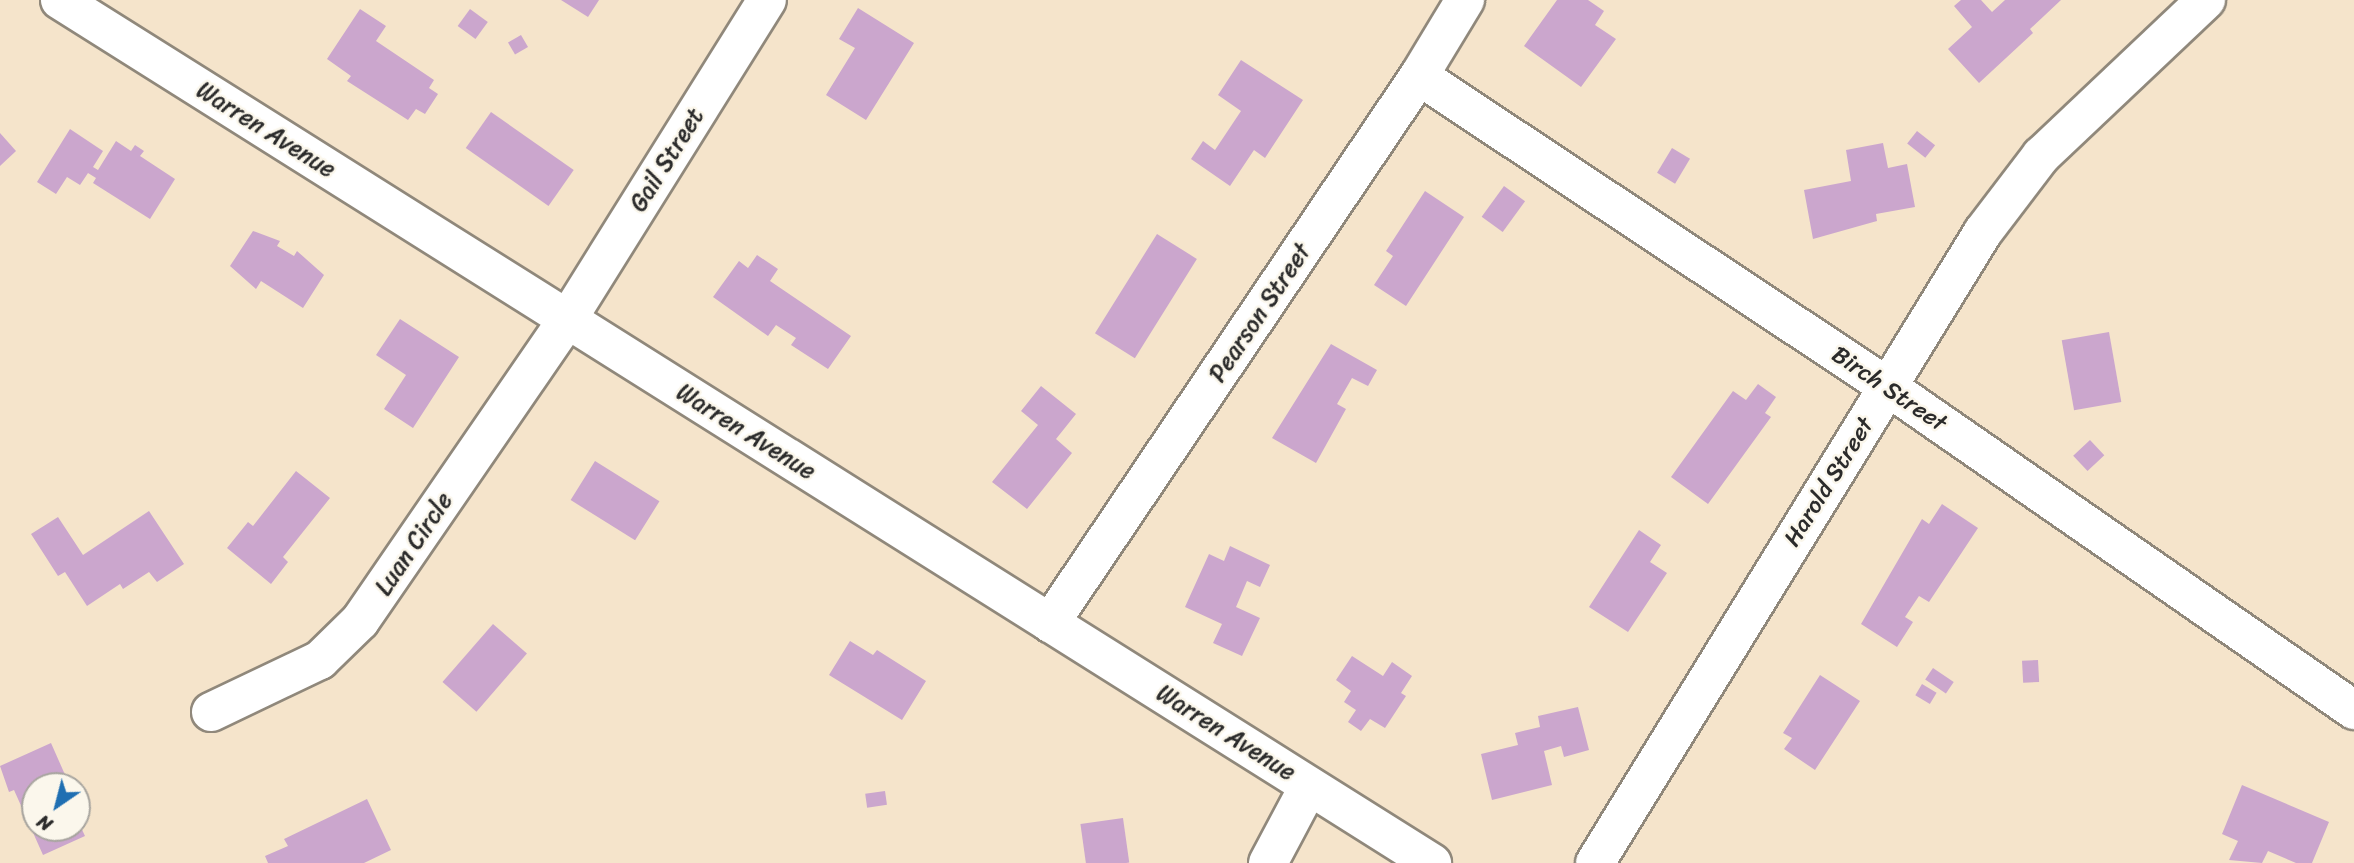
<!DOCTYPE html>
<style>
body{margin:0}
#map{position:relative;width:2354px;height:863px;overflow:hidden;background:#f5e4cb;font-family:Sriracha,sans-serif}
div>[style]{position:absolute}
.building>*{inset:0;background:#cba6cd;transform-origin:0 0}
.roads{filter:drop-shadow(2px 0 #90887b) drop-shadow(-2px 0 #90887b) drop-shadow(0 2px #90887b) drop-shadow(0 -2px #90887b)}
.street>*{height:38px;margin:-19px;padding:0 19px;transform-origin:19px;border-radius:19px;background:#fff}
span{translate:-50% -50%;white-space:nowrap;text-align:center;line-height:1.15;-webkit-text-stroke:5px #fbf7ec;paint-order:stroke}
.street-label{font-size:24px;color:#2b2b2b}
.north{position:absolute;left:21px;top:772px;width:70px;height:70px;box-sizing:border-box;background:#fbf7ec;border:2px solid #a8a59f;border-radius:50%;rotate:215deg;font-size:19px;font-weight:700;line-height:28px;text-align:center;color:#2b2b2b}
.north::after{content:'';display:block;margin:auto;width:24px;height:32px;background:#1f6fb2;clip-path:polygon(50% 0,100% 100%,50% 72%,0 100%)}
</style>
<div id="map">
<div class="building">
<div style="clip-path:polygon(561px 0,599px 0,588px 17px)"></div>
<div style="clip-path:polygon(1557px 0,1588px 0,1604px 11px,1595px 25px,1616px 39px,1581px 87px,1524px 46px)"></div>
<div style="clip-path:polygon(1961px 0,1981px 0,1992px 12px,2005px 0,2061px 0,2030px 29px,2033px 33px,1979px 83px,1948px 49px,1972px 27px,1954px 6px)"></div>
<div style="clip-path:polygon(858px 8px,914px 43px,866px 120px,826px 95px,855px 48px,839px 39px)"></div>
<div style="clip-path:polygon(360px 9px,386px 26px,376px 41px,434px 80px,429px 88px,438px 94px,425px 114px,416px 109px,408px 120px,347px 81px,351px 76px,327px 59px)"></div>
<div style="left:470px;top:9px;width:22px;height:21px;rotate:36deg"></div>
<div style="left:521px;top:35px;width:14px;height:15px;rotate:60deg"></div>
<div style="clip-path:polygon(1241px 60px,1303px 100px,1265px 158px,1254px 150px,1230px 186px,1191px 159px,1203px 141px,1215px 150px,1241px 111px,1218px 95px)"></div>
<div style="left:491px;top:112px;width:101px;height:44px;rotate:35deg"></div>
<div style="clip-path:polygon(70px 129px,103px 151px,93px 167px,98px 170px,116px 141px,131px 151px,135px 145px,144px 151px,140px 156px,175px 179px,150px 219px,93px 183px,96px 178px,88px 173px,80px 185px,67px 177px,56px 194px,37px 182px)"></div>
<div style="left:1917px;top:131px;width:23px;height:16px;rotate:38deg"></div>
<div style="clip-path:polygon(0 133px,16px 151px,0 166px)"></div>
<div style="clip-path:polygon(1883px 143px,1888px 168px,1907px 164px,1915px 207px,1876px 214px,1877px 221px,1813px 239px,1804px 190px,1851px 181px,1846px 150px)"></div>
<div style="left:1672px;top:148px;width:21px;height:29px;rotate:31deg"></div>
<div style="left:1504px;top:186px;width:26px;height:38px;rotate:36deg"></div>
<div style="clip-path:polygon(1425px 191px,1464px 217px,1406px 306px,1374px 285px,1393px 256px,1386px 251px)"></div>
<div style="clip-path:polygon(253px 231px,280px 241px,277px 246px,294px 256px,297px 251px,324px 275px,303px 308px,261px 281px,256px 289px,230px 266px)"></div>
<div style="left:1157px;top:234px;width:47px;height:117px;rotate:32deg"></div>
<div style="clip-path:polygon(757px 255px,778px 269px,770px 281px,851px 336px,828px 369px,791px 345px,796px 338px,776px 325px,768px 336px,713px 297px,739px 261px,748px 268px)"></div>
<div style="clip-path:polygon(400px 319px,459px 357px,413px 428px,384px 409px,406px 375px,376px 355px)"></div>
<div style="left:2109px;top:332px;width:71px;height:48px;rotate:80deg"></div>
<div style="clip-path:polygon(1331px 344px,1377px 370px,1368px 386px,1352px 378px,1337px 404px,1346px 409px,1316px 463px,1272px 438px)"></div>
<div style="clip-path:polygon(1758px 384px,1776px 397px,1765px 413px,1771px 417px,1708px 504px,1671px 477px,1733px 391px,1746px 400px)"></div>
<div style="clip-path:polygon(1041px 386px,1076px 414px,1056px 439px,1072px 453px,1027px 509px,992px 482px,1038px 425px,1021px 411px)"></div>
<div style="left:2090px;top:440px;width:21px;height:23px;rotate:47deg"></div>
<div style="left:595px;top:461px;width:76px;height:46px;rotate:32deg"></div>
<div style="clip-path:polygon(296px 471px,330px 498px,283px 557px,288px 562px,271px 584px,227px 548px,248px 522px,253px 526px)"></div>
<div style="clip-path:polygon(1942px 504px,1978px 528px,1929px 602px,1919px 596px,1905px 617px,1913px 622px,1897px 647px,1861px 624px,1922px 519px,1929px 524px)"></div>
<div style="clip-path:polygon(149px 511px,184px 564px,157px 582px,149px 572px,123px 589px,120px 584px,87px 606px,65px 572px,58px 576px,31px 534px,58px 517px,83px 555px)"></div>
<div style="clip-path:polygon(1639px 530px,1661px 545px,1650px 562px,1667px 573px,1628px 632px,1589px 607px)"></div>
<div style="clip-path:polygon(1230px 546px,1270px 565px,1260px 587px,1247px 581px,1236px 607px,1260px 618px,1242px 656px,1213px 643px,1222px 624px,1185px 607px,1209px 554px,1224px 561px)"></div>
<div style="left:493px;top:624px;width:45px;height:77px;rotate:41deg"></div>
<div style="clip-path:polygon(850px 641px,873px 655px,877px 650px,926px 681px,902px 720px,829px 675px)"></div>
<div style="clip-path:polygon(1352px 656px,1383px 676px,1392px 662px,1412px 676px,1401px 693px,1406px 696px,1385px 728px,1370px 719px,1361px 731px,1348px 722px,1356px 710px,1344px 702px,1351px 691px,1336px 680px)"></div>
<div style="left:2038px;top:660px;width:22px;height:16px;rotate:87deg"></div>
<div style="left:1933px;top:668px;width:25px;height:14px;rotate:34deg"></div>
<div style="clip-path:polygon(1820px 675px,1860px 701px,1815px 770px,1784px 749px,1792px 738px,1783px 733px)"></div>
<div style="left:1922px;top:684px;width:17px;height:13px;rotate:31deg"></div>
<div style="clip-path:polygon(1578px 707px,1589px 750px,1564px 757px,1561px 746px,1544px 751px,1552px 785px,1492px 800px,1481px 754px,1518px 745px,1515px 733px,1540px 727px,1538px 716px)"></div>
<div style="clip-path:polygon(51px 743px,70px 786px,35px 786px,35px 828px,77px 828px,77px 819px,85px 836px,43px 855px,14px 790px,9px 792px,0 766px)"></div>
<div style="clip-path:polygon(2242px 785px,2329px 822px,2312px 863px,2296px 863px,2268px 851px,2262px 863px,2229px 860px,2238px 841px,2222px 834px)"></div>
<div style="left:885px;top:791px;width:14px;height:20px;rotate:82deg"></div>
<div style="clip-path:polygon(367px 799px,391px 850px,364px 863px,268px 863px,265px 856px,288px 846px,284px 839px)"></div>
<div style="left:1123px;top:818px;width:45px;height:43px;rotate:82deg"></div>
</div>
<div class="roads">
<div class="street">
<div style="left:60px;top:0;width:1621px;rotate:32.17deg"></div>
<div style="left:1419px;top:76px;width:563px;rotate:33.55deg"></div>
<div style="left:1888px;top:387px;width:567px;rotate:34.73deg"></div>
<div style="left:1050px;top:623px;width:660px;rotate:-56deg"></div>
<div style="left:1419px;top:76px;width:89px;rotate:-58.8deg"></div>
<div style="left:211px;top:712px;width:121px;rotate:-25.5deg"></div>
<div style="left:320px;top:660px;width:56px;rotate:-44.3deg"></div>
<div style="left:360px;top:621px;width:365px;rotate:-55.5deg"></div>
<div style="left:567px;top:320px;width:377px;rotate:-58deg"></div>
<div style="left:1268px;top:863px;width:87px;rotate:-62deg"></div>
<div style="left:1595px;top:863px;width:741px;rotate:-58.41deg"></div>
<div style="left:1983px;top:232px;width:96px;rotate:-52.7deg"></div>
<div style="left:2041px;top:156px;width:227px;rotate:-43.4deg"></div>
</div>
</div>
<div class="street-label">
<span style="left:266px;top:130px;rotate:32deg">Warren Avenue</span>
<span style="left:667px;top:160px;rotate:-58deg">Gail Street</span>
<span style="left:1260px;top:313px;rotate:-56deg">Pearson Street</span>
<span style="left:1889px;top:389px;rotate:34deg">Birch Street</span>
<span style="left:746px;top:432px;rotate:32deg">Warren Avenue</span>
<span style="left:1829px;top:482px;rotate:-58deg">Harold Street</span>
<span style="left:414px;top:544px;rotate:-56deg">Luan Circle</span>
<span style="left:1226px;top:733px;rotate:32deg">Warren Avenue</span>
</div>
<div class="north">N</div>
</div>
